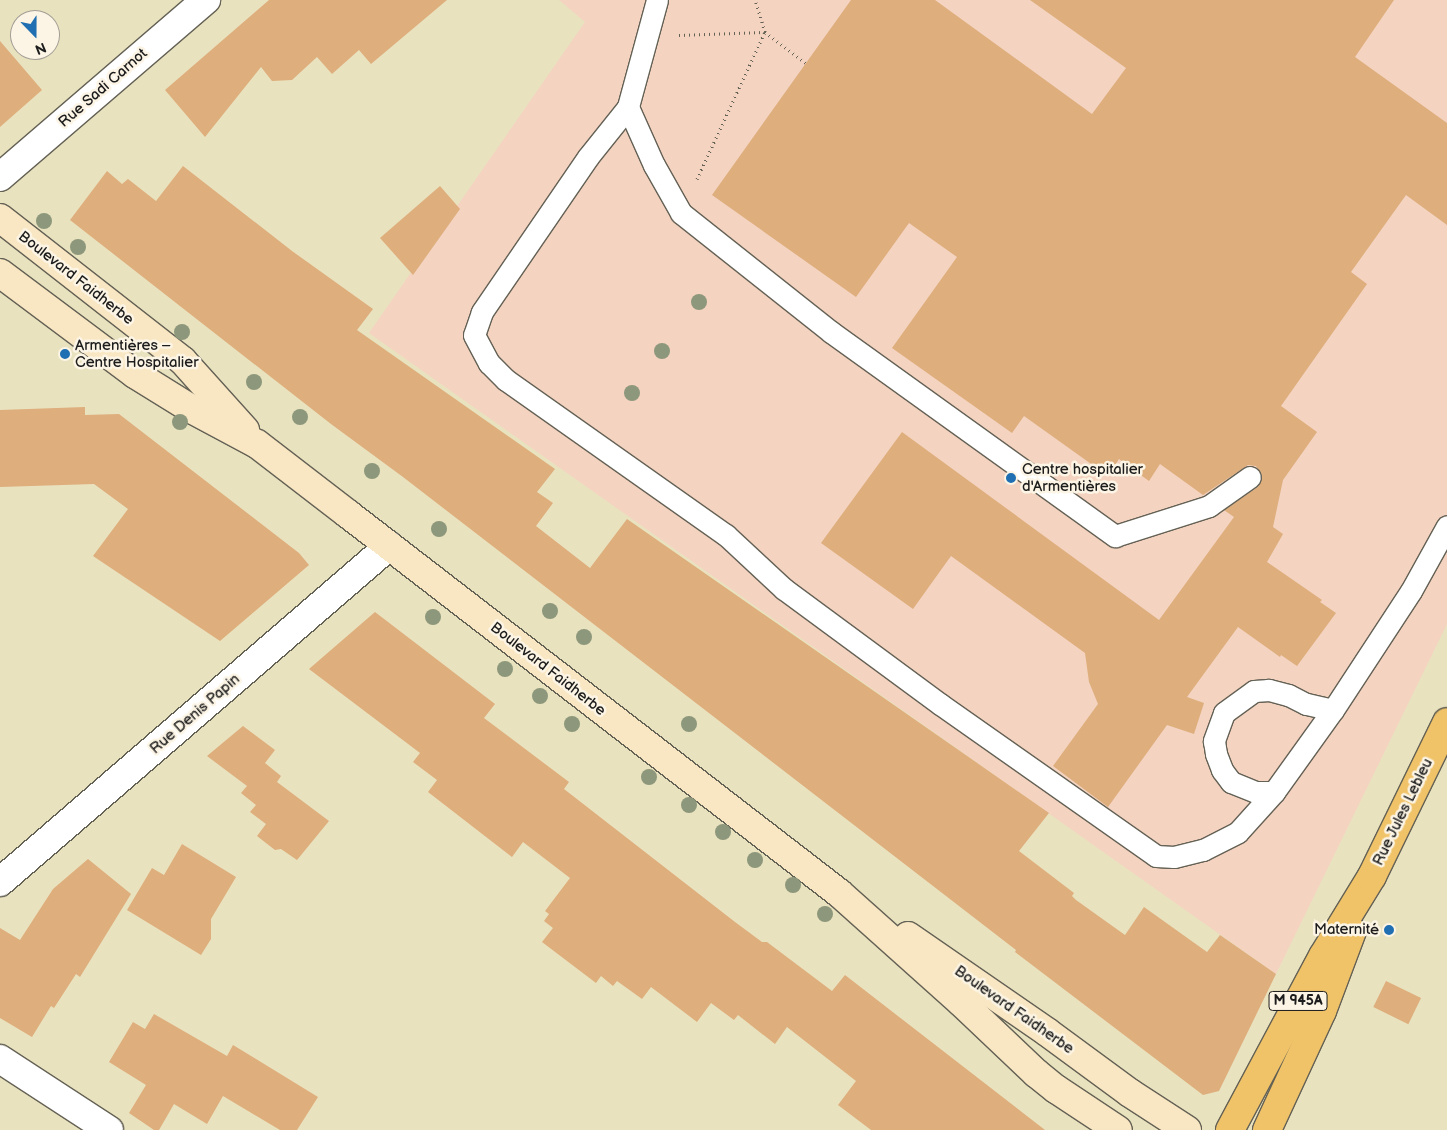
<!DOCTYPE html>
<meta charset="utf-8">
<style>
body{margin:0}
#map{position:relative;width:1447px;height:1130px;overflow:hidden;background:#e9e2bf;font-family:"Balsamiq Sans",sans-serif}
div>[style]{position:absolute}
.built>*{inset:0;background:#f4d3c0}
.building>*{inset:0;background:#deae7c;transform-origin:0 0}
.path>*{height:3px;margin-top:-1.5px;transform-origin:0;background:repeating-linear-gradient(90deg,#646155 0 1px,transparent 0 5px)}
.roads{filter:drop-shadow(1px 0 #646155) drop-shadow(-1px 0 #646155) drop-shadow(0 1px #646155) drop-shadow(0 -1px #646155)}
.lane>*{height:21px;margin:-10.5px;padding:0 10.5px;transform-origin:10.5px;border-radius:10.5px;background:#fff}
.street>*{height:28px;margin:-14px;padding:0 14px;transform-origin:14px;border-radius:14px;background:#fff}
.secondary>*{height:28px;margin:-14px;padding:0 14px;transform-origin:14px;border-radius:14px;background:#f9e7c3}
.primary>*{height:28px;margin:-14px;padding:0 14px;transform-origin:14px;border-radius:14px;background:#f0c369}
.trees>*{width:16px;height:16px;margin:-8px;border-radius:50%;background:#8c977b}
.dots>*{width:14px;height:14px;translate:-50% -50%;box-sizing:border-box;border:2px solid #fcf5e5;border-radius:50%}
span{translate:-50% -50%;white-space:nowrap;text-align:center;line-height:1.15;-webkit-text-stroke:5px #fcf5e5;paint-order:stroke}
.shield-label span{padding:1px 4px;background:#fcf5e5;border:1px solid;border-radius:4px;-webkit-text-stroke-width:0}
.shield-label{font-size:14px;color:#1c1c1c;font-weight:700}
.street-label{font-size:15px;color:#1c1c1c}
.poi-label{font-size:15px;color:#1c1c1c}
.left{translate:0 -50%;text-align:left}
.right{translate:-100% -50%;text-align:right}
.north{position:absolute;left:10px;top:10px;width:50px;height:50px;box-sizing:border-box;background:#fcf5e5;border:1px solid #a29e95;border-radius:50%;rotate:158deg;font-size:14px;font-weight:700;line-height:20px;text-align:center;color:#1c1c1c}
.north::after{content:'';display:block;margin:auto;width:18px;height:22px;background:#1f6fb2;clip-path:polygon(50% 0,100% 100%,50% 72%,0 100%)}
</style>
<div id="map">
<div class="built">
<div style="clip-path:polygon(559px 0,1447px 0,1447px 624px,1276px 974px,369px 333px,585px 22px)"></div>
</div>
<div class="building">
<div style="clip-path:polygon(269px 0,447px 0,371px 64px,359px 50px,332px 74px,317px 57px,292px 80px,272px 81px,261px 67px,205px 137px,165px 90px)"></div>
<div style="clip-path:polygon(851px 0,935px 0,1092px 114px,1126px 68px,1030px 0,1394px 0,1355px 57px,1447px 123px,1447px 225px,1406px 195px,1351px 272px,1367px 284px,1281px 406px,1317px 432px,1283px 480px,1273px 527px,1283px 534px,1267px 562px,1322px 600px,1320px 602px,1336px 613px,1297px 666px,1281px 655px,1280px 657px,1238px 627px,1187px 697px,1204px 703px,1194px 734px,1167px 725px,1108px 807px,1053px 766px,1098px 704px,1089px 682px,1085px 653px,951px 556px,913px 609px,821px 543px,902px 432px,1159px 620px,1234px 517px,1224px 510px,1258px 487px,1262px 475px,1256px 466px,1248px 465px,1203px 495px,1160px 464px,1149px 481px,1119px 459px,1108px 476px,1024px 416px,1012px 433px,892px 348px,957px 257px,909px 223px,856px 297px,712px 195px)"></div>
<div style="clip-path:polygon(0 41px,42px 90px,0 127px)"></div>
<div style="clip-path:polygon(183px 166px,292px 251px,373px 309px,357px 330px,555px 469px,537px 492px,553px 503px,536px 526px,590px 568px,627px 519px,1049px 813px,1019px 851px,1074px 893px,1072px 896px,1076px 900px,1125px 935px,1144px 907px,1207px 952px,1220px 935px,1276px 974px,1219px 1091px,1203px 1095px,1015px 952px,1016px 950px,403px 477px,331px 424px,70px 220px,107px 171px,122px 184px,128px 179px,156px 201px)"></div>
<div style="clip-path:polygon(440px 186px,460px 209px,413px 275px,380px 238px)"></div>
<div style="clip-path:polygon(85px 407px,85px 415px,119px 414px,299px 553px,309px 565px,220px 641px,93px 556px,128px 509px,94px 484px,0 487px,0 410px)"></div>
<div style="clip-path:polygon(375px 612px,495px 704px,484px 718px,569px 782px,564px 789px,735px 922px,762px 942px,767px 942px,832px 991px,845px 975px,1045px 1130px,871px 1130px,838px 1105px,856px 1081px,787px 1027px,775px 1044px,738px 1015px,734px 1020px,711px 1003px,697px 1022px,651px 987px,642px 999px,617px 981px,613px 986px,601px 976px,596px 983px,542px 942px,553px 928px,544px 921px,549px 914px,545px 911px,570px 878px,523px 842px,512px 857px,428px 792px,437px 780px,413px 762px,420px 753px,309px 669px)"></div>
<div style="clip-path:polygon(243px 726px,275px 750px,265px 763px,281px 776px,277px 782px,329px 821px,297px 860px,281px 849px,275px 850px,257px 836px,266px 824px,250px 812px,256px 805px,241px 793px,247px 786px,207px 756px)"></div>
<div style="clip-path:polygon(182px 844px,236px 877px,211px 919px,211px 939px,201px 955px,127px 910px,152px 868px,164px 875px)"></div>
<div style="clip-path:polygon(88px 859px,131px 894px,80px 977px,76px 974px,54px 1008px,51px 1006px,32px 1037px,0 1018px,0 928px,20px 940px,53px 889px)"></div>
<div style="left:1386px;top:981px;width:39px;height:29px;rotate:26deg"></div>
<div style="clip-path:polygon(154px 1014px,227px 1056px,233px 1045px,318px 1097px,297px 1130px,280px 1130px,223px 1096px,207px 1124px,174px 1104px,159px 1130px,154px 1130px,129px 1113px,146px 1085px,109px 1062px,133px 1022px,145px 1029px)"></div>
</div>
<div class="path">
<div style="left:679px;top:35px;width:86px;rotate:-2deg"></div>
<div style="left:765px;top:32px;width:34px;rotate:-107deg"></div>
<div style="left:697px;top:179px;width:162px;rotate:-65.2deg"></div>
<div style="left:765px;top:32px;width:51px;rotate:37.1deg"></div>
</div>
<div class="roads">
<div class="lane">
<div style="left:657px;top:0;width:111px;rotate:105.2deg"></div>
<div style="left:628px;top:107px;width:64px;rotate:128.7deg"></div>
<div style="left:588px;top:157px;width:188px;rotate:124.4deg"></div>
<div style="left:482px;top:312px;width:24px;rotate:109deg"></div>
<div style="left:474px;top:335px;width:32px;rotate:62deg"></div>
<div style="left:489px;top:363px;width:24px;rotate:45deg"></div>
<div style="left:506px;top:380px;width:269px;rotate:35.2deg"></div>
<div style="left:726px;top:535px;width:79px;rotate:43deg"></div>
<div style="left:784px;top:589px;width:194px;rotate:36.4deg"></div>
<div style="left:940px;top:704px;width:264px;rotate:35.1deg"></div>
<div style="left:1156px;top:856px;width:18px;rotate:3deg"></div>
<div style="left:1174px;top:857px;width:30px;rotate:-14deg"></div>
<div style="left:1203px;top:850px;width:39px;rotate:-27deg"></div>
<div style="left:1238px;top:832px;width:54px;rotate:-48deg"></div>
<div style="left:1274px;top:792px;width:101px;rotate:-54.3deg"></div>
<div style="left:1333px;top:710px;width:28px;rotate:-167deg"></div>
<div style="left:1306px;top:704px;width:20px;rotate:-153deg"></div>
<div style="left:1288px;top:695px;width:20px;rotate:-165deg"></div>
<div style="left:1269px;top:690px;width:15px;rotate:176deg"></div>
<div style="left:1254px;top:691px;width:37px;rotate:144deg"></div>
<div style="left:1224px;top:713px;width:30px;rotate:110deg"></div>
<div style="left:1214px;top:741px;width:13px;rotate:81deg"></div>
<div style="left:1216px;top:754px;width:17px;rotate:69deg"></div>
<div style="left:1222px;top:770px;width:15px;rotate:53deg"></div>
<div style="left:1231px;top:782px;width:27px;rotate:22deg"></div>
<div style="left:1256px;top:792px;width:18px"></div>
<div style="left:628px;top:107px;width:64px;rotate:65.9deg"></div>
<div style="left:654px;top:165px;width:55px;rotate:60.6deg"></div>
<div style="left:681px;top:213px;width:191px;rotate:38.4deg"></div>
<div style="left:831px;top:332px;width:350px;rotate:35.7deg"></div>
<div style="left:1115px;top:536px;width:99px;rotate:-17.7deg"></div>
<div style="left:1209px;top:506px;width:50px;rotate:-35.3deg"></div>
<div style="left:1333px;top:710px;width:142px;rotate:-56.8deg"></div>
<div style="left:1411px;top:591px;width:74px;rotate:-61deg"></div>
</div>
<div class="street">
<div style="left:0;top:177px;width:272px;rotate:-40.7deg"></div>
<div style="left:0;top:882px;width:514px;rotate:-40.82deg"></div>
<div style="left:0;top:1059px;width:130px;rotate:33.1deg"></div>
</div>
<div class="secondary">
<div style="left:0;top:218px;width:232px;rotate:38deg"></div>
<div style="left:183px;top:361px;width:93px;rotate:48.1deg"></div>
<div style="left:0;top:273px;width:169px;rotate:36.8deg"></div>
<div style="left:135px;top:374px;width:68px;rotate:31.8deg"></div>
<div style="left:193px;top:410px;width:72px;rotate:28deg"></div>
<div style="left:257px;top:444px;width:115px;rotate:37.6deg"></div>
<div style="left:348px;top:514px;width:620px;rotate:37.66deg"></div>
<div style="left:839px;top:893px;width:162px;rotate:41.8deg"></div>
<div style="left:960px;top:1001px;width:105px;rotate:43.5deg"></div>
<div style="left:1036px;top:1073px;width:26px;rotate:39deg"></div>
<div style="left:1056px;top:1089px;width:74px;rotate:33.5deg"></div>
<div style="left:908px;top:936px;width:169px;rotate:34.6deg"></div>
<div style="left:1047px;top:1032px;width:103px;rotate:36.3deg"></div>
<div style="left:1130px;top:1093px;width:68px;rotate:33deg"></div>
</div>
<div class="primary">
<div style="left:1230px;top:1130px;width:197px;rotate:-61.9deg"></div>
<div style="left:1323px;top:956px;width:94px;rotate:-58.5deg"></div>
<div style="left:1372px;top:876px;width:171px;rotate:-64deg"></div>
<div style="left:1267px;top:1130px;width:131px;rotate:-65.2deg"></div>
<div style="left:1322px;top:1011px;width:85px;rotate:-69.4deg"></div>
</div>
</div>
<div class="trees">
<div style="left:44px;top:221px"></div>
<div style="left:78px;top:247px"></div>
<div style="left:699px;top:302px"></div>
<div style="left:182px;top:332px"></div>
<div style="left:662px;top:351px"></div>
<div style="left:254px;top:382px"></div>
<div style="left:632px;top:393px"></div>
<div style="left:300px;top:417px"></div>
<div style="left:180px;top:422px"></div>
<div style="left:372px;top:471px"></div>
<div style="left:439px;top:529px"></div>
<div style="left:550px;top:611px"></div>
<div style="left:433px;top:617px"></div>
<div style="left:584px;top:637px"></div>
<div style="left:505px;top:669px"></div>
<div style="left:540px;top:696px"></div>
<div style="left:572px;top:724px"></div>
<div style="left:689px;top:724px"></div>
<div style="left:649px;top:777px"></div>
<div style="left:689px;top:805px"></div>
<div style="left:723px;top:832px"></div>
<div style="left:755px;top:860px"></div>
<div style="left:793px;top:885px"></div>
<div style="left:825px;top:914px"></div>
</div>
<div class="dots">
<div style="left:65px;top:354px;background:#1f6fb2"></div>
<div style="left:1011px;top:478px;background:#1f6fb2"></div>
<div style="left:1389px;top:930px;background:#1f6fb2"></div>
</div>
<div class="shield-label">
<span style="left:1298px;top:1001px">M 945A</span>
</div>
<div class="street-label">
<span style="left:103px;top:88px;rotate:-41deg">Rue Sadi Carnot</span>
<span style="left:76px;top:278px;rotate:38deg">Boulevard Faidherbe</span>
<span style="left:548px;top:669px;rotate:38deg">Boulevard Faidherbe</span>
<span style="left:195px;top:714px;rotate:-41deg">Rue Denis Papin</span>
<span style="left:1403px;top:812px;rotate:-64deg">Rue Jules Lebleu</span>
<span style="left:1014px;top:1010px;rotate:35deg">Boulevard Faidherbe</span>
</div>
<div class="poi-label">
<span class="left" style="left:75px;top:354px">Armentières –<br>Centre Hospitalier</span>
<span class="left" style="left:1022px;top:478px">Centre hospitalier<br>d'Armentières</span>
<span class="right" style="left:1379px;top:930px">Maternité</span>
</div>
<div class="north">N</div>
</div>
